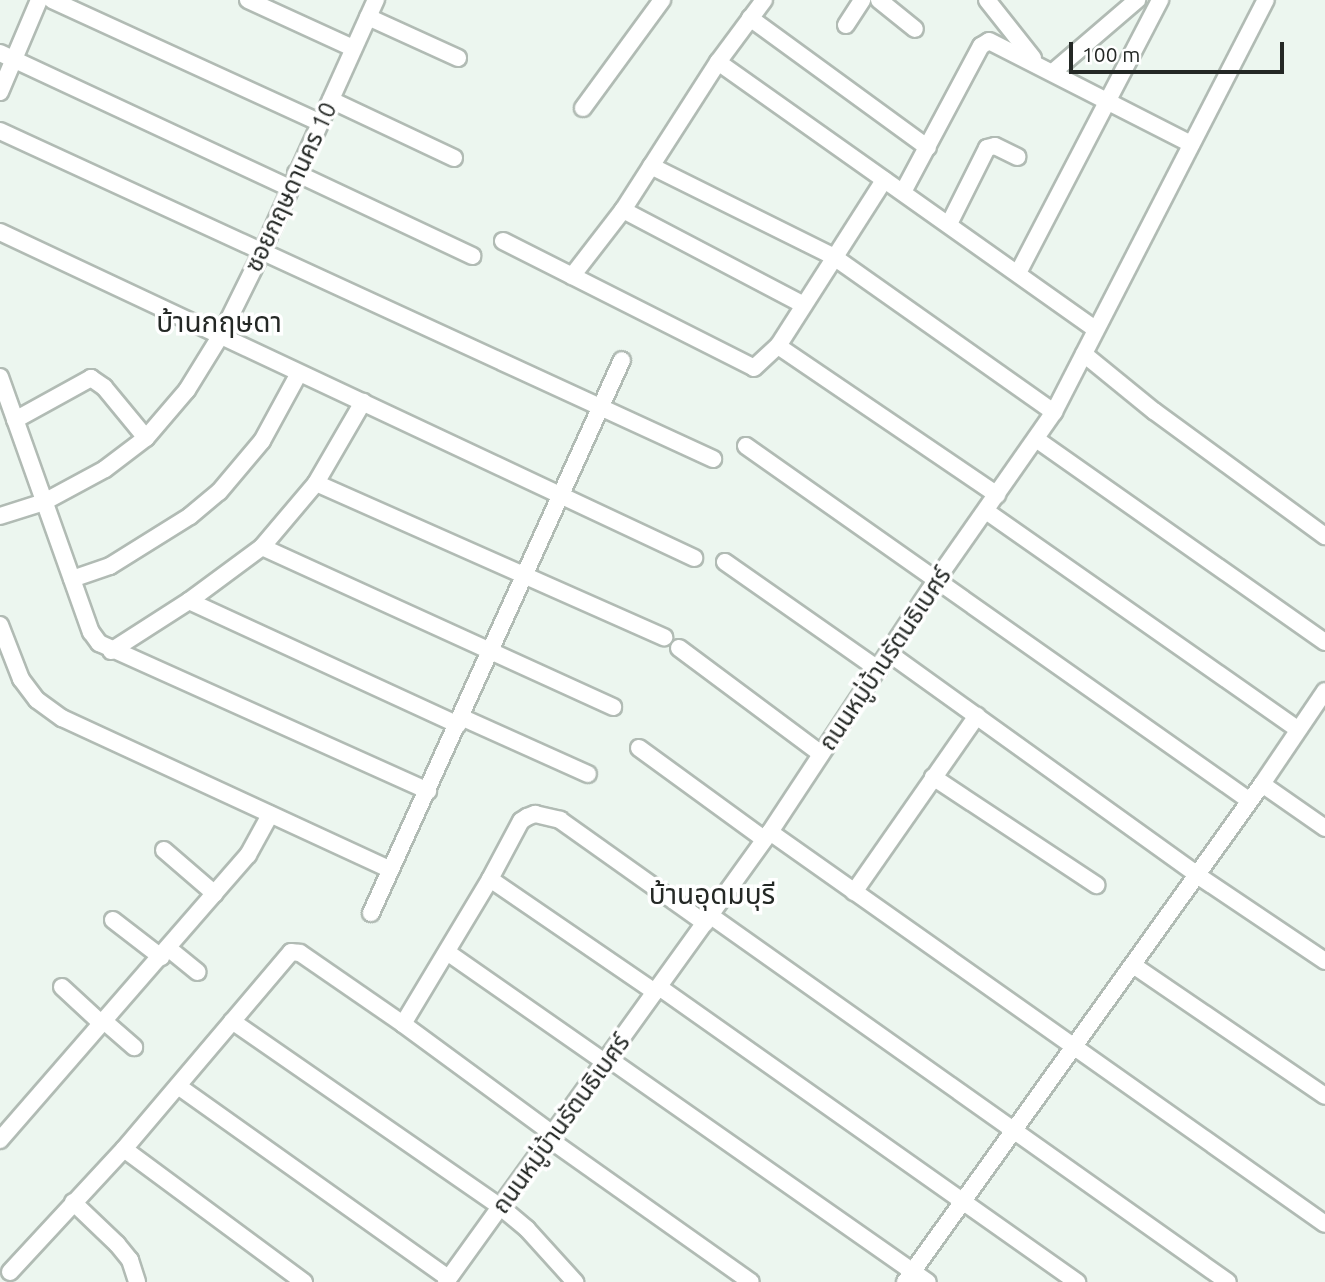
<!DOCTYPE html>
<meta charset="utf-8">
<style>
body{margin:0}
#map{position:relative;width:1325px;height:1282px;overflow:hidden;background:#ecf6ef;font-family:Ubuntu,"Noto Sans Thai",sans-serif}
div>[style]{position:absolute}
.roads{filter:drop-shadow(2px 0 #b1bbb4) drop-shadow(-2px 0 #b1bbb4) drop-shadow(0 2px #b1bbb4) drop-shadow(0 -2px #b1bbb4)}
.minor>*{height:16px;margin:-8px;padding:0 8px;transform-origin:8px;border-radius:8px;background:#fff}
span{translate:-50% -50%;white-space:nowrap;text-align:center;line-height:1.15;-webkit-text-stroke:7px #fff;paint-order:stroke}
.street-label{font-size:24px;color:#242825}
.quarter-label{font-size:28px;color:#242825}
.scale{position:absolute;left:1069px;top:42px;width:215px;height:32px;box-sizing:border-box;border:4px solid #242825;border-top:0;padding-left:9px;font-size:21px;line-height:24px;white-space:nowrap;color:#242825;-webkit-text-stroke:5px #fff;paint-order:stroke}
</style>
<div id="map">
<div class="roads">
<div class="minor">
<div style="left:52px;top:0;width:294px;rotate:24.6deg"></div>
<div style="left:248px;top:0;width:115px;rotate:24.6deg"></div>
<div style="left:879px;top:0;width:46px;rotate:38.9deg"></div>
<div style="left:987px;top:0;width:74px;rotate:51.6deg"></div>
<div style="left:368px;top:17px;width:99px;rotate:24.5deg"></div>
<div style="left:750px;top:18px;width:220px;rotate:36.1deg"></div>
<div style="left:846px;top:25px;width:30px;rotate:-57deg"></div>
<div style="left:0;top:53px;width:319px;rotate:25deg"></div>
<div style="left:718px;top:62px;width:462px;rotate:35.3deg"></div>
<div style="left:1053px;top:72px;width:111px;rotate:-40.6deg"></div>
<div style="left:0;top:92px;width:100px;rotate:-67deg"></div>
<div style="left:331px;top:100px;width:136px;rotate:25.2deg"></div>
<div style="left:583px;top:108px;width:134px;rotate:-53.8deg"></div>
<div style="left:0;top:131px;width:785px;rotate:24.7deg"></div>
<div style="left:651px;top:166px;width:204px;rotate:26.4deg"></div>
<div style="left:834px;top:257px;width:269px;rotate:35.2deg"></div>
<div style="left:296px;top:173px;width:195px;rotate:25.2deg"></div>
<div style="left:903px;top:192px;width:166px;rotate:-61.9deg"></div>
<div style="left:981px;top:46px;width:9px;rotate:-32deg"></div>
<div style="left:989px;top:41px;width:227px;rotate:27deg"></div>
<div style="left:623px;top:210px;width:204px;rotate:27.7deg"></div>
<div style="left:949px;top:224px;width:85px;rotate:-63.4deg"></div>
<div style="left:987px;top:148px;width:8px;rotate:-14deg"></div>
<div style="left:995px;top:146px;width:25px;rotate:26deg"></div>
<div style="left:0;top:232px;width:767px;rotate:25.16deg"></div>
<div style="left:503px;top:241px;width:281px;rotate:26.8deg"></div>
<div style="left:754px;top:368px;width:33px;rotate:-43deg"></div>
<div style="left:778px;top:346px;width:197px;rotate:-57.4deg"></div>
<div style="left:1018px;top:273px;width:308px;rotate:-62.5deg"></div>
<div style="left:572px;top:276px;width:83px;rotate:-52.3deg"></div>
<div style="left:623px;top:210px;width:176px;rotate:-57.3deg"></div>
<div style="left:718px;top:62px;width:77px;rotate:-53.4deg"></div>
<div style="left:778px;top:346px;width:265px;rotate:34.2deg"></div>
<div style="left:1084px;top:354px;width:90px;rotate:39.2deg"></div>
<div style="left:1154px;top:411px;width:212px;rotate:36.2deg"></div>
<div style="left:0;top:377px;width:271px;rotate:70.4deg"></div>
<div style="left:91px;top:632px;width:14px;rotate:54deg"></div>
<div style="left:99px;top:643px;width:361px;rotate:24.2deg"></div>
<div style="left:15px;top:420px;width:87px;rotate:-28.9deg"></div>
<div style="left:91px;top:378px;width:16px;rotate:35deg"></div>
<div style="left:104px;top:387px;width:66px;rotate:50.5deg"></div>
<div style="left:1036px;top:439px;width:353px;rotate:35.1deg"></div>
<div style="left:746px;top:446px;width:616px;rotate:35.16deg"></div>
<div style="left:316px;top:483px;width:381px;rotate:23.9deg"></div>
<div style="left:986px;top:511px;width:380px;rotate:35deg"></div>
<div style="left:0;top:516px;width:46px;rotate:-17.7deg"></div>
<div style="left:44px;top:502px;width:69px;rotate:-28.4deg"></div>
<div style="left:105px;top:469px;width:51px;rotate:-37.1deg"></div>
<div style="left:146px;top:438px;width:63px;rotate:-49.5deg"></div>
<div style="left:187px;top:390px;width:65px;rotate:-58.3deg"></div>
<div style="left:221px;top:335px;width:93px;rotate:-63.7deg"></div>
<div style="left:262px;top:252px;width:277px;rotate:-65.7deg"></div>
<div style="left:262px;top:547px;width:386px;rotate:24.5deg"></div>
<div style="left:725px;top:562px;width:188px;rotate:35deg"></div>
<div style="left:72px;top:579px;width:40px;rotate:-18.9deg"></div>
<div style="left:110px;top:566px;width:94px;rotate:-32deg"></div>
<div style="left:190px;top:516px;width:38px;rotate:-40deg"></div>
<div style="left:219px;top:492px;width:67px;rotate:-49.9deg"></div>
<div style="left:262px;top:441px;width:77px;rotate:-61.4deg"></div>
<div style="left:189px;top:601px;width:296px;rotate:24.7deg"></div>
<div style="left:0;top:625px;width:58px;rotate:68.7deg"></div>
<div style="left:21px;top:679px;width:26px;rotate:53deg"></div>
<div style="left:37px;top:700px;width:31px;rotate:36deg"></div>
<div style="left:62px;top:718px;width:362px;rotate:24.8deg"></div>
<div style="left:679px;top:648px;width:177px;rotate:36.7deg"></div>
<div style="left:111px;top:651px;width:93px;rotate:-32.7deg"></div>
<div style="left:189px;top:601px;width:91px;rotate:-36.5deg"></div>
<div style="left:262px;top:547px;width:84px;rotate:-49.8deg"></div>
<div style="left:316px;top:483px;width:94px;rotate:-59.9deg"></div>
<div style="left:890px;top:654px;width:378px;rotate:35.7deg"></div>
<div style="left:1197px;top:875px;width:154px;rotate:33.9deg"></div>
<div style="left:461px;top:717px;width:139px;rotate:24.2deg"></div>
<div style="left:639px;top:748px;width:155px;rotate:36.1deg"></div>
<div style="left:933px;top:777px;width:196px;rotate:33.5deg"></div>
<div style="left:1262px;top:784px;width:77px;rotate:34.9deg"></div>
<div style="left:770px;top:832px;width:679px;rotate:35.23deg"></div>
<div style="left:164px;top:850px;width:67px;rotate:40.8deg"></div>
<div style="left:490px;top:879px;width:200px;rotate:34.4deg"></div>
<div style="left:854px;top:892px;width:215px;rotate:-55.1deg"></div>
<div style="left:371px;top:913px;width:607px;rotate:-65.59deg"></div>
<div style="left:711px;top:916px;width:633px;rotate:35.3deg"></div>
<div style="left:113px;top:920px;width:61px;rotate:37.6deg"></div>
<div style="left:168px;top:948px;width:38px;rotate:39deg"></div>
<div style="left:447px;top:952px;width:194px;rotate:34.9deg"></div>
<div style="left:1133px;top:965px;width:232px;rotate:34.3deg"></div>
<div style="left:62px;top:987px;width:54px;rotate:42.8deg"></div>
<div style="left:659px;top:987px;width:512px;rotate:35.21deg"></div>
<div style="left:104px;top:1021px;width:40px;rotate:41deg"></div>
<div style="left:232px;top:1021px;width:328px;rotate:34.7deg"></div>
<div style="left:502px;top:1208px;width:33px;rotate:40deg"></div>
<div style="left:527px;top:1229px;width:72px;rotate:47.8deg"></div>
<div style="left:403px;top:1024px;width:169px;rotate:-59deg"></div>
<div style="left:490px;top:879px;width:66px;rotate:-61.9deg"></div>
<div style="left:521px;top:821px;width:7px;rotate:-34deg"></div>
<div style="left:527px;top:817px;width:9px;rotate:-21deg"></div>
<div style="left:535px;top:814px;width:26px;rotate:13deg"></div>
<div style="left:560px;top:820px;width:178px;rotate:35.4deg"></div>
<div style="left:609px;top:1059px;width:389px;rotate:35deg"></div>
<div style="left:178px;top:1086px;width:331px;rotate:35.4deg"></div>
<div style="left:549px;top:1139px;width:247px;rotate:35.3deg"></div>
<div style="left:0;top:1140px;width:378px;rotate:-49deg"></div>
<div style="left:248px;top:855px;width:46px;rotate:-61.2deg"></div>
<div style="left:124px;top:1149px;width:224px;rotate:36.5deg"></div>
<div style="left:73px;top:1202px;width:61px;rotate:43.7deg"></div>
<div style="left:117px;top:1244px;width:21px;rotate:51deg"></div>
<div style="left:130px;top:1260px;width:23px;rotate:72deg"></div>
<div style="left:10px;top:1272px;width:168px;rotate:-47.2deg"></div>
<div style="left:124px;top:1149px;width:258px;rotate:-49.7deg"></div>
<div style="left:291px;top:952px;width:9px;rotate:6deg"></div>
<div style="left:300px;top:953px;width:125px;rotate:34.6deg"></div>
<div style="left:403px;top:1024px;width:186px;rotate:36.3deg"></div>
<div style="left:446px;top:1282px;width:555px;rotate:-54.25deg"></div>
<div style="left:770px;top:832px;width:303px;rotate:-56.6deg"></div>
<div style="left:937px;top:579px;width:204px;rotate:-55deg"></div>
<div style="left:1054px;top:412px;width:463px;rotate:-62.8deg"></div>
<div style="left:905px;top:1282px;width:613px;rotate:-54.36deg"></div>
<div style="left:1262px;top:784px;width:112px;rotate:-55.9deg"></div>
</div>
</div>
<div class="street-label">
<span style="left:291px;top:187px;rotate:-65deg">ซอยกฤษดานคร 10</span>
<span style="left:885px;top:659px;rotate:-56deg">ถนนหมู่บ้านรัตนธิเบศร์</span>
<span style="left:561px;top:1124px;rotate:-54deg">ถนนหมู่บ้านรัตนธิเบศร์</span>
</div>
<div class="quarter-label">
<span style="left:219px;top:322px">บ้านกฤษดา</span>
<span style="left:712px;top:894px">บ้านอุดมบุรี</span>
</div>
<div class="scale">100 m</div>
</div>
